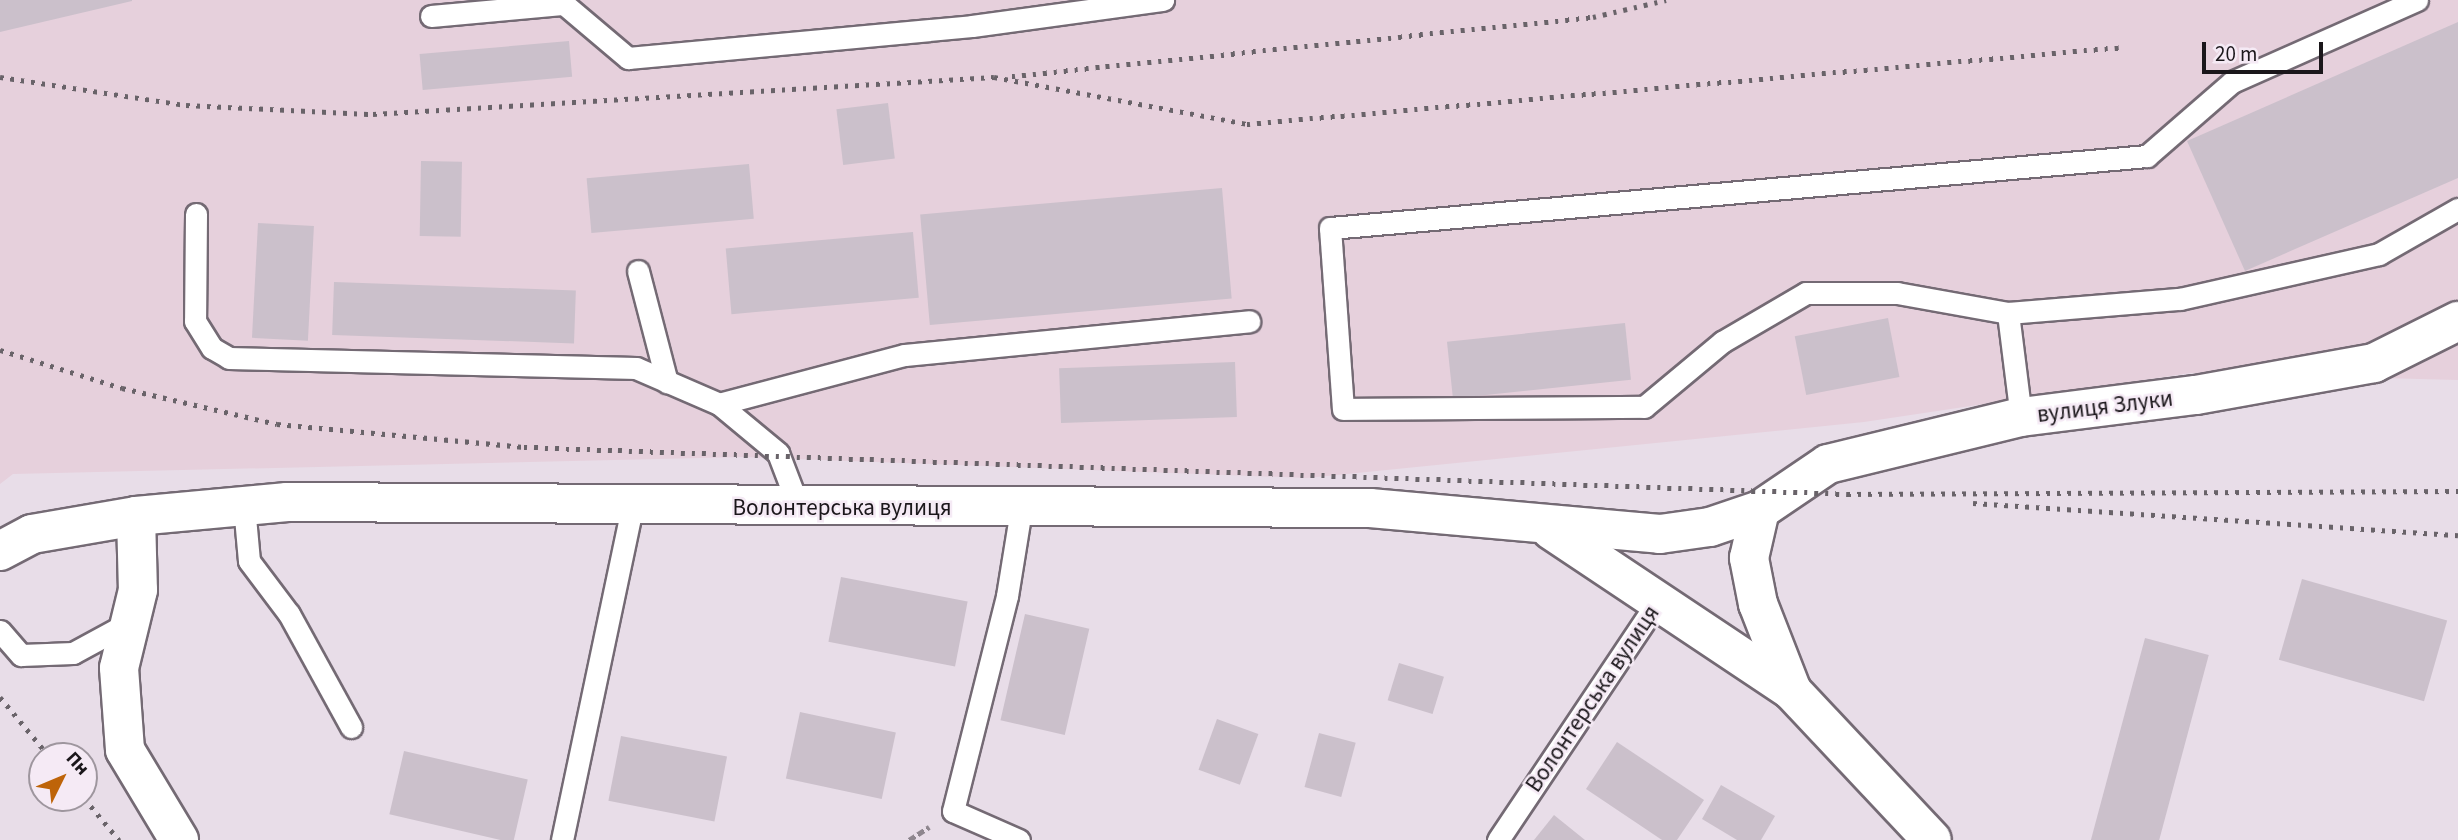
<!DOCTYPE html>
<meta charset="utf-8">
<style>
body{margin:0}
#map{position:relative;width:2458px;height:840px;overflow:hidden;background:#e8dde8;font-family:"Source Sans 3",sans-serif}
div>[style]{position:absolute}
.industrial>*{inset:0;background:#e6d0dc}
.building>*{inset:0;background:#cbc0cb;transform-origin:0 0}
.path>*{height:4.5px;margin-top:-2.25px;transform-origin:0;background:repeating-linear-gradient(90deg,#8e868e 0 7px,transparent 0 10.5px)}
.roads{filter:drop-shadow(2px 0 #746a74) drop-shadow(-2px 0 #746a74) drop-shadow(0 2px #746a74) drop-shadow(0 -2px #746a74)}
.service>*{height:21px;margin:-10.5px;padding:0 10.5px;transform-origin:10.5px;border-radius:10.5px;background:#fff}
.minor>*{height:38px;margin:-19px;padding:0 19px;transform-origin:19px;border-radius:19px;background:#fff}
.rail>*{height:5px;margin-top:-2.5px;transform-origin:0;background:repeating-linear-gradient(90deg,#696369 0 3.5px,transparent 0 10.5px)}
span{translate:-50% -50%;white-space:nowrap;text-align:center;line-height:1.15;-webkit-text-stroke:5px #f5eaf5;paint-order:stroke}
.street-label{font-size:23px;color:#1b171b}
.north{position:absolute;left:28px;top:742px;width:70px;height:70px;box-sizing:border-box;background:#f5eaf5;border:2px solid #9e969e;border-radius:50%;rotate:47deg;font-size:19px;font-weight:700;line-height:28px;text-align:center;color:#1b171b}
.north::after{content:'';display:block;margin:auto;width:24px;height:32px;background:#be6409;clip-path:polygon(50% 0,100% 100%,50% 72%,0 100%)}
.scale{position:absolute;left:2202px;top:42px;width:121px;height:32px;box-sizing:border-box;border:4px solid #1b171b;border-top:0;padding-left:9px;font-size:21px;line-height:24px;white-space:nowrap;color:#1b171b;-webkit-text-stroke:5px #f5eaf5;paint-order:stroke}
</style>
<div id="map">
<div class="industrial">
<div style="clip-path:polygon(0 0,2458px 0,2458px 380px,2190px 373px,1864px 422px,1307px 478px,743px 457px,13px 474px,0 484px)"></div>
</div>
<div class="building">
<div style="clip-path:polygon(0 0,132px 0,132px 1px,0 32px)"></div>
<div style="clip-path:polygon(2458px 22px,2458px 178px,2245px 271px,2187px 141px)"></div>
<div style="left:569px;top:41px;width:36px;height:150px;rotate:85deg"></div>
<div style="left:888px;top:103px;width:56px;height:52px;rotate:83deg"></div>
<div style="left:421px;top:161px;width:41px;height:75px;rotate:1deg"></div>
<div style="left:749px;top:164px;width:55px;height:163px;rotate:85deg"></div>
<div style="left:1222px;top:188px;width:111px;height:303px;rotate:85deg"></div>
<div style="left:258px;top:223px;width:56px;height:115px;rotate:3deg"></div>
<div style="left:913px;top:232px;width:66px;height:188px;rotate:85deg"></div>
<div style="left:334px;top:282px;width:242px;height:53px;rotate:2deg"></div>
<div style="left:1888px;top:318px;width:60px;height:95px;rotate:79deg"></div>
<div style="left:1625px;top:323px;width:57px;height:179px;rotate:84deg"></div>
<div style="left:1235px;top:362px;width:55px;height:176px;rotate:88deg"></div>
<div style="left:841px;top:577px;width:129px;height:66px;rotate:11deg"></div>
<div style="left:2302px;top:579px;width:151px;height:84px;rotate:16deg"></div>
<div style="left:1025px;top:614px;width:66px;height:109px;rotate:13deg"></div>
<div style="left:2145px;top:638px;width:66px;height:209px;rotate:15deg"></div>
<div style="left:1399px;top:663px;width:47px;height:39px;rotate:17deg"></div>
<div style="left:800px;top:712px;width:98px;height:68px;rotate:12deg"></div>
<div style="left:1217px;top:719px;width:44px;height:54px;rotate:20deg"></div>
<div style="left:1319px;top:733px;width:38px;height:56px;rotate:15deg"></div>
<div style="left:621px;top:736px;width:108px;height:66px;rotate:11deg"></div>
<div style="clip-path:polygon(1617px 742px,1704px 800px,1677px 840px,1662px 840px,1586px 789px)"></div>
<div style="left:404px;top:751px;width:127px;height:65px;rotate:13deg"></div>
<div style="clip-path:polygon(1721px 785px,1775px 816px,1761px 840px,1737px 840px,1702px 819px)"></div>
<div style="clip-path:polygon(1554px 815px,1585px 840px,1534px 840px)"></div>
</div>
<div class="path">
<div style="left:909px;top:840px;width:24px;rotate:-33deg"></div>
</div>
<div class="roads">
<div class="service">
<div style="left:2417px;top:0;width:202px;rotate:156.1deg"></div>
<div style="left:2232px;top:82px;width:113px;rotate:139deg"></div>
<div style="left:2147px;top:156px;width:820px;rotate:174.96deg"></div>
<div style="left:1330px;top:228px;width:181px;rotate:85.9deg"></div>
<div style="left:1343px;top:409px;width:301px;rotate:-0.4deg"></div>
<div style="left:1644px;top:407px;width:102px;rotate:-39.8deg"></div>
<div style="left:1722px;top:342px;width:97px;rotate:-30.3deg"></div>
<div style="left:1806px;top:293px;width:91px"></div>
<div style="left:1897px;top:293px;width:113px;rotate:10.2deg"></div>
<div style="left:2008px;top:313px;width:173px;rotate:-4.7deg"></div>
<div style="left:2180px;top:299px;width:204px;rotate:-12.7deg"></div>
<div style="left:2379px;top:254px;width:91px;rotate:-29.7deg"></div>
<div style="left:431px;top:16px;width:134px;rotate:-5.2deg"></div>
<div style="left:564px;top:4px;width:84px;rotate:40.2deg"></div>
<div style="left:628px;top:58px;width:345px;rotate:-5.3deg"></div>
<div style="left:972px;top:26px;width:193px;rotate:-7.8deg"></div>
<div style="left:196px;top:214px;width:107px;rotate:90.5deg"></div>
<div style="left:195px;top:321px;width:32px;rotate:58deg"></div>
<div style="left:212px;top:348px;width:20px;rotate:30deg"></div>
<div style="left:229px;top:358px;width:407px;rotate:1.4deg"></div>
<div style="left:636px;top:368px;width:90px;rotate:23.4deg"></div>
<div style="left:719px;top:404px;width:77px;rotate:39.7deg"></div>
<div style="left:778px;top:453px;width:59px;rotate:69.1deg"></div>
<div style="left:638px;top:271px;width:115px;rotate:75.4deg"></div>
<div style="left:2008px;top:313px;width:105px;rotate:82.9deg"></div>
<div style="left:719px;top:404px;width:192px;rotate:-14.8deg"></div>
<div style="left:905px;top:355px;width:346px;rotate:-5.6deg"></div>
<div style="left:244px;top:506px;width:55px;rotate:84.8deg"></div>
<div style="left:249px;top:561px;width:66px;rotate:53deg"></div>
<div style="left:289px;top:614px;width:129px;rotate:61.2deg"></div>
<div style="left:0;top:631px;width:32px;rotate:49deg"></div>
<div style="left:21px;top:655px;width:52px;rotate:-2.2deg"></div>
<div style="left:73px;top:653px;width:65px;rotate:-28.5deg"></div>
<div style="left:562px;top:840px;width:340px;rotate:-78.1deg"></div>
<div style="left:1019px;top:840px;width:72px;rotate:-156.3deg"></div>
<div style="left:953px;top:811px;width:222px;rotate:-75.9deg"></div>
<div style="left:1007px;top:596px;width:87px;rotate:-80.8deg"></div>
<div style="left:1498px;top:840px;width:291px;rotate:-56.2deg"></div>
</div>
<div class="minor">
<div style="left:136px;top:516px;width:74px;rotate:88.5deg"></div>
<div style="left:138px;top:590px;width:80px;rotate:103.7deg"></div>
<div style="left:119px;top:668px;width:82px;rotate:85.8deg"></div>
<div style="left:125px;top:750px;width:105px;rotate:59deg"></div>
<div style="left:1551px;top:530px;width:290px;rotate:33.7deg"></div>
<div style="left:1792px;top:691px;width:204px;rotate:46.8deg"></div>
<div style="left:0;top:551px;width:36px;rotate:-28deg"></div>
<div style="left:32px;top:534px;width:106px;rotate:-9.8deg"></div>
<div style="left:136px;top:516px;width:152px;rotate:-5.3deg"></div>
<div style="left:287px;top:502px;width:1083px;rotate:0.32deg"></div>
<div style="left:1370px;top:508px;width:291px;rotate:5.1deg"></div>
<div style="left:1660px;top:534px;width:50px;rotate:-8deg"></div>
<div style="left:1710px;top:527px;width:53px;rotate:-18.8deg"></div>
<div style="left:1792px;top:691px;width:93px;rotate:-111.3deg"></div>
<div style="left:1758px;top:604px;width:47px;rotate:-101.1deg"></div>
<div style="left:1749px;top:558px;width:49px;rotate:-77.1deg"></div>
<div style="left:1760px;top:510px;width:82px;rotate:-34.1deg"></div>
<div style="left:1828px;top:464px;width:199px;rotate:-13.7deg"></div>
<div style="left:2021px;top:417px;width:176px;rotate:-7.2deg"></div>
<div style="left:2196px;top:395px;width:181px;rotate:-10.2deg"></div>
<div style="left:2374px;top:363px;width:94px;rotate:-26.6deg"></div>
</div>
</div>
<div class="rail">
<div style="left:1012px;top:76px;width:584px;rotate:-5.8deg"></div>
<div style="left:1593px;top:17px;width:75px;rotate:-13.1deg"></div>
<div style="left:0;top:77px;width:188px;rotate:8.6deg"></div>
<div style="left:186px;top:105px;width:187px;rotate:2.8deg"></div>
<div style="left:373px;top:114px;width:622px;rotate:-3.41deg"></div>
<div style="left:994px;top:77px;width:257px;rotate:10.5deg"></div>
<div style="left:1247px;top:124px;width:879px;rotate:-5.02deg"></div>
<div style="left:0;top:350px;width:128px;rotate:17.3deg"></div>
<div style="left:122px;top:388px;width:159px;rotate:13.1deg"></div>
<div style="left:277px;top:424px;width:248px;rotate:5.3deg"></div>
<div style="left:524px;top:447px;width:1324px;rotate:2.03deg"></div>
<div style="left:1847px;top:494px;width:611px;rotate:-0.28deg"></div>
<div style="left:1973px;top:503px;width:486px;rotate:3.8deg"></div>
<div style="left:0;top:697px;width:77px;rotate:50.3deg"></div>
<div style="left:84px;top:798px;width:55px;rotate:50.2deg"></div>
</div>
<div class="street-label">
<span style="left:2105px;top:407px;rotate:-7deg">вулиця Злуки</span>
<span style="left:842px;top:508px">Волонтерська вулиця</span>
<span style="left:1593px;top:699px;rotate:-56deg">Волонтерська вулиця</span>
</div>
<div class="north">Пн</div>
<div class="scale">20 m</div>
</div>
